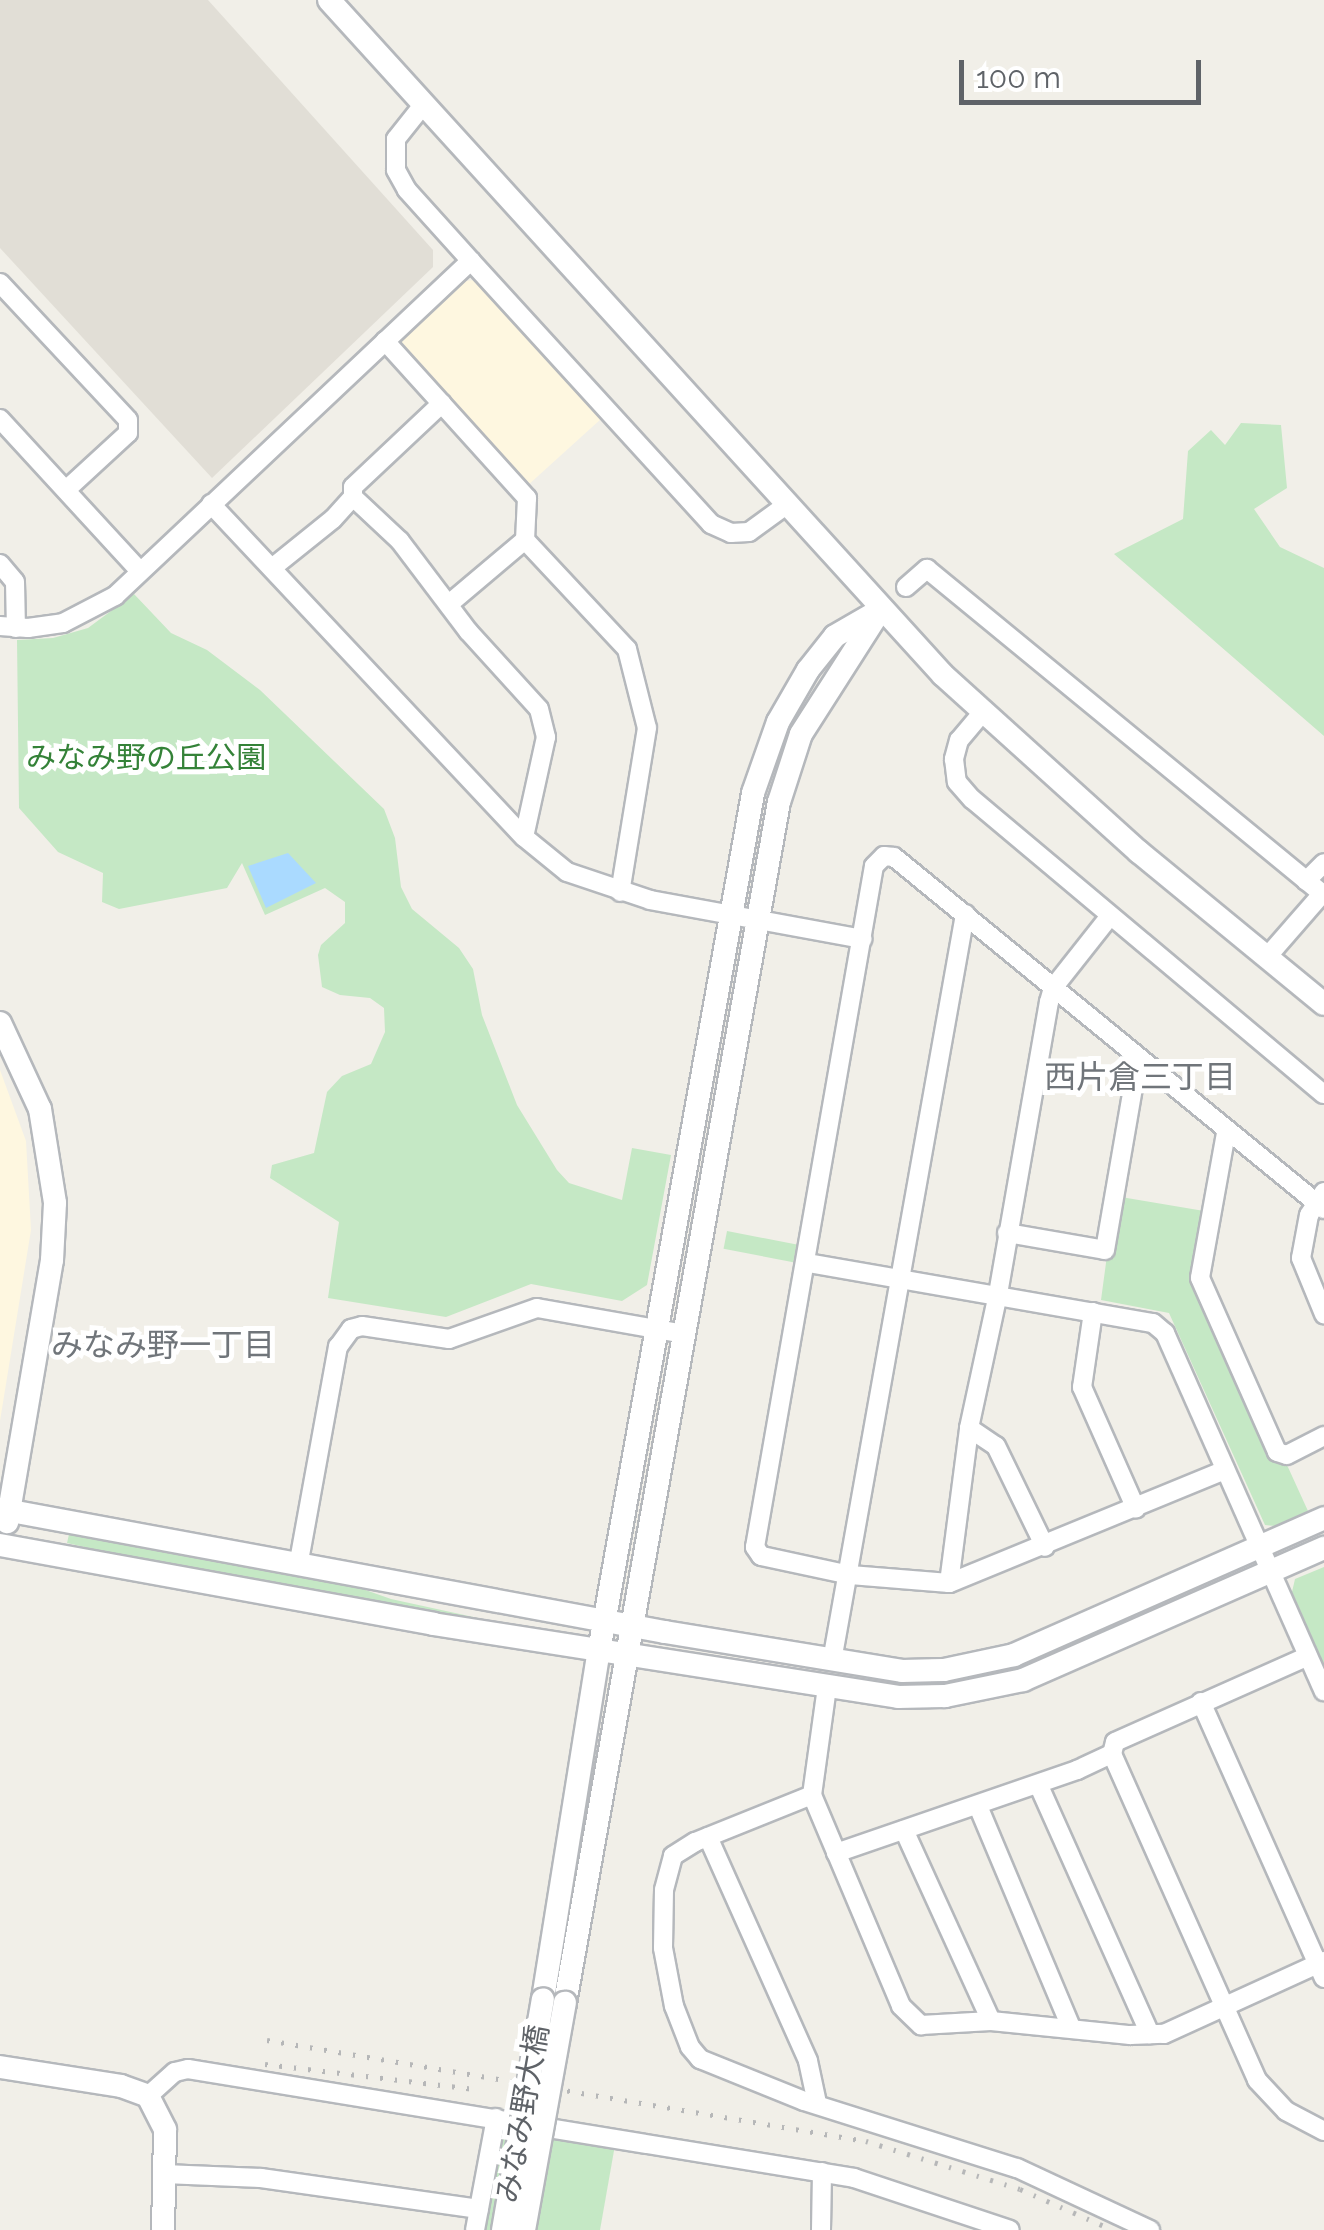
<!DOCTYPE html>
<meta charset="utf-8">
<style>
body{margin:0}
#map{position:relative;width:1324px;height:2230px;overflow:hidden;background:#f1efe8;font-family:Raleway,"Noto Sans JP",sans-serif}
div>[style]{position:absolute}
.commercial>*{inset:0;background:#fef7e0}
.education>*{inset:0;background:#e1ded6}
.green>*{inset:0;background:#c5e8c5;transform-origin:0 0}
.water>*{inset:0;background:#aadaff}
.roads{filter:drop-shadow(2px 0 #b5b8bc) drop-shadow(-2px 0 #b5b8bc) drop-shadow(0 2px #b5b8bc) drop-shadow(0 -2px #b5b8bc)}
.minor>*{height:18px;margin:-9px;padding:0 9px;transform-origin:9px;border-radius:9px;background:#fff}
.tertiary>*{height:22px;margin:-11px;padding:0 11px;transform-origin:11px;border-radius:11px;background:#fff}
.rail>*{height:5px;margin-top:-2.5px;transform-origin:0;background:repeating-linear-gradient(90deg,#b6b7b8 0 2.5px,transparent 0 14.5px)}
.bridges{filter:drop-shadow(2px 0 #b5b8bc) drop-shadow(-2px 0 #b5b8bc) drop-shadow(0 2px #b5b8bc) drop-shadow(0 -2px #b5b8bc)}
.tertiary-bridge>*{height:22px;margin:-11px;padding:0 11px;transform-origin:11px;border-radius:11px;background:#fff}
span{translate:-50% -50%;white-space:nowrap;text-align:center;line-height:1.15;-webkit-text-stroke:10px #fff;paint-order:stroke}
.park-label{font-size:30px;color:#348238}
.street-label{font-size:30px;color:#5f6368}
.neighbourhood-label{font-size:32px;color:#70757a}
.scale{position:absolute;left:959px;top:60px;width:242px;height:45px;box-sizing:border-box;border:5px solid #5f6368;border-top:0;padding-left:12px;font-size:30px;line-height:35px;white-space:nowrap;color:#5f6368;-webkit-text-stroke:8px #fff;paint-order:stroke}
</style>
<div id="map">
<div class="commercial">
<div style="clip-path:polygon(475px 280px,601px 419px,527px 486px,398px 343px,465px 281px)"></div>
<div style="clip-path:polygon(0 1070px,26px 1141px,31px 1230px,0 1421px)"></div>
</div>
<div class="education">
<div style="clip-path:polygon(0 0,208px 0,433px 250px,433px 267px,212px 478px,0 248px)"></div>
</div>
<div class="green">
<div style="clip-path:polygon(1241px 423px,1281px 425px,1287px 488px,1254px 509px,1280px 547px,1324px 568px,1324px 736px,1114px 554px,1183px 519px,1188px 451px,1211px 430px,1225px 445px)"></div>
<div style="clip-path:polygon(134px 594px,171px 633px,207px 650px,260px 690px,384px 809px,395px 838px,401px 887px,412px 909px,459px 948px,473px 969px,482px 1015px,517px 1105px,557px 1170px,569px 1183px,622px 1200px,632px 1148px,671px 1155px,647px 1285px,622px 1301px,531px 1284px,446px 1317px,328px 1298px,339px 1222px,270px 1178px,272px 1165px,314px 1153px,327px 1092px,342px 1076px,371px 1064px,385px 1032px,384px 1008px,370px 998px,340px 995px,322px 987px,318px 955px,321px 945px,345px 923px,345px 902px,325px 888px,265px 915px,242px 863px,227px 888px,119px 909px,102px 902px,103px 873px,58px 852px,19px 808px,17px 640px,53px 638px,88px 628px)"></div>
<div style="clip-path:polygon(1115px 1196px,1210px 1212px,1199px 1272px,1308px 1511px,1276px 1526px,1265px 1525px,1169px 1313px,1101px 1300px)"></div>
<div style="left:727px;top:1231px;width:71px;height:18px;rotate:11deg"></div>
<div style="clip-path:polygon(70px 1530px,323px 1575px,391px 1599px,561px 1636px,210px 1576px,67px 1543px)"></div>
<div style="clip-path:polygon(1324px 1567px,1324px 1665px,1292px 1592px,1295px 1579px)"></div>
<div style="clip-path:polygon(509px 2130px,615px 2145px,600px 2230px,485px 2230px,504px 2133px)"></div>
</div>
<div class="water">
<div style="clip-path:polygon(288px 853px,316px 883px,266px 908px,248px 866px)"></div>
</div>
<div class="roads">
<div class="minor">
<div style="left:471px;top:261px;width:356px;rotate:47.6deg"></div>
<div style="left:711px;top:524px;width:22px;rotate:24deg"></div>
<div style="left:731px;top:533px;width:18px;rotate:-3deg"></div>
<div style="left:749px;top:532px;width:46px;rotate:-36.1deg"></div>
<div style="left:0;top:283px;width:187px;rotate:46.9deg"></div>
<div style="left:128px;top:420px;width:13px;rotate:90deg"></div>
<div style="left:128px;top:433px;width:84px;rotate:137.4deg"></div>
<div style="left:385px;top:341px;width:212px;rotate:47.9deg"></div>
<div style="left:527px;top:498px;width:42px;rotate:92.7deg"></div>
<div style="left:525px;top:540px;width:149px;rotate:46.9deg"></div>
<div style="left:627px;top:649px;width:81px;rotate:75.8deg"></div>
<div style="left:647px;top:728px;width:166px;rotate:99.3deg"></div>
<div style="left:0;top:419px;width:207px;rotate:47.4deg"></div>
<div style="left:353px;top:497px;width:64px;rotate:43.1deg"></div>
<div style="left:400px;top:541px;width:113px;rotate:52.9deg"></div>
<div style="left:468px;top:631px;width:105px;rotate:47.7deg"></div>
<div style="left:539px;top:709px;width:29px;rotate:76deg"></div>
<div style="left:546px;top:737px;width:102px;rotate:102.4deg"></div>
<div style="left:211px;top:504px;width:457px;rotate:46.8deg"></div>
<div style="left:524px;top:837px;width:55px;rotate:39.1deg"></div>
<div style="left:567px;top:872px;width:88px;rotate:18.6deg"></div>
<div style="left:650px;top:900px;width:216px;rotate:10.4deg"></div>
<div style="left:0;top:564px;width:23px;rotate:50deg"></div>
<div style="left:15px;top:582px;width:46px;rotate:88.8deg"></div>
<div style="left:272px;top:568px;width:78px;rotate:-38.8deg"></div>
<div style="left:333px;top:519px;width:30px;rotate:-48deg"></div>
<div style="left:353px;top:497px;width:10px;rotate:-90deg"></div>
<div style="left:353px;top:487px;width:122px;rotate:-43.3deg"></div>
<div style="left:906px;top:587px;width:28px;rotate:-41deg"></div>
<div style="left:927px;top:569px;width:514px;rotate:39.39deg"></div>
<div style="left:449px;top:604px;width:99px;rotate:-40.1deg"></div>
<div style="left:0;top:626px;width:28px;rotate:4deg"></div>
<div style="left:28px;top:628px;width:35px;rotate:-8deg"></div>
<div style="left:63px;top:623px;width:59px;rotate:-27.4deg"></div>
<div style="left:115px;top:596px;width:489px;rotate:-43.3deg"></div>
<div style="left:471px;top:261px;width:96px;rotate:-132deg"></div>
<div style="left:407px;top:190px;width:23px;rotate:-119deg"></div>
<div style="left:396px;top:170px;width:31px;rotate:-90deg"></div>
<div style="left:396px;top:139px;width:43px;rotate:-51.5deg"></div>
<div style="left:982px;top:713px;width:35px;rotate:130deg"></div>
<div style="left:959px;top:740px;width:20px;rotate:105deg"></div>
<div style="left:954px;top:759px;width:23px;rotate:83deg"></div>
<div style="left:957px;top:782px;width:23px;rotate:49deg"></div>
<div style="left:972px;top:799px;width:459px;rotate:40deg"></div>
<div style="left:1306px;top:881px;width:25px;rotate:-45deg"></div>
<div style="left:1267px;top:957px;width:84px;rotate:-48.9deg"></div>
<div style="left:1226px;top:1133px;width:147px;rotate:100.2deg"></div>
<div style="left:1200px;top:1278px;width:190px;rotate:66.1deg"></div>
<div style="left:1277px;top:1452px;width:10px;rotate:17deg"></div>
<div style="left:1287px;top:1455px;width:42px;rotate:-27.2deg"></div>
<div style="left:1324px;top:1192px;width:27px;rotate:123deg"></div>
<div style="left:1309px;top:1215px;width:44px;rotate:100.5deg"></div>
<div style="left:1301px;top:1258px;width:61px;rotate:67.7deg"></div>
<div style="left:1007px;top:1233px;width:99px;rotate:9.8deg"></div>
<div style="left:1105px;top:1250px;width:194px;rotate:-80.2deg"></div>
<div style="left:808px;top:1263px;width:350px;rotate:9.9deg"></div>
<div style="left:1153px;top:1323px;width:16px;rotate:40deg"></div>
<div style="left:1165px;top:1333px;width:392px;rotate:66.1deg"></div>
<div style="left:1093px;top:1312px;width:76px;rotate:98.3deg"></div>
<div style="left:1082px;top:1387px;width:133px;rotate:66.1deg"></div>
<div style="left:969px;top:1428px;width:32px;rotate:34deg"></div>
<div style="left:996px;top:1446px;width:112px;rotate:64.1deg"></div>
<div style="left:1225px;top:1470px;width:298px;rotate:157.7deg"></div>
<div style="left:949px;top:1583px;width:99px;rotate:-175.4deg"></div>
<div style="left:850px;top:1575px;width:91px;rotate:-167.9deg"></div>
<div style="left:761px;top:1556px;width:11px;rotate:-124deg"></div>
<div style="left:755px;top:1547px;width:691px;rotate:-80.09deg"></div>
<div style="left:874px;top:866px;width:14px;rotate:-45deg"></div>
<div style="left:884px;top:856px;width:10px;rotate:6deg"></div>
<div style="left:894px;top:857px;width:556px;rotate:39.3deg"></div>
<div style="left:299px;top:1561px;width:218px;rotate:-79.7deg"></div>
<div style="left:338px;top:1347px;width:22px;rotate:-54deg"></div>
<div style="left:351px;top:1329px;width:11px;rotate:-15deg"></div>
<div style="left:362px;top:1326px;width:88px;rotate:8.5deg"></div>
<div style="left:449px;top:1339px;width:93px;rotate:-19.4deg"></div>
<div style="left:537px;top:1308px;width:149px;rotate:10deg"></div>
<div style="left:949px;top:1583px;width:156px;rotate:-82.6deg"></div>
<div style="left:969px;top:1428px;width:137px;rotate:-77.8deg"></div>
<div style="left:998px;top:1294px;width:296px;rotate:-80.1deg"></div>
<div style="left:1049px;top:1002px;width:15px;rotate:-74deg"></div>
<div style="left:1053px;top:988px;width:90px;rotate:-51.7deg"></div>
<div style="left:832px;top:1661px;width:759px;rotate:-79.9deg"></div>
<div style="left:827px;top:1687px;width:109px;rotate:97.9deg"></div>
<div style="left:812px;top:1795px;width:229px;rotate:67.1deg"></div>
<div style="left:901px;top:2006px;width:28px;rotate:44deg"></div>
<div style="left:921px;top:2025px;width:70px;rotate:-3.3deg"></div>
<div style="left:991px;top:2021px;width:140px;rotate:5.8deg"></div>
<div style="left:1130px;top:2035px;width:34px;rotate:-2deg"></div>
<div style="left:1164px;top:2034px;width:176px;rotate:-24.5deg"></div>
<div style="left:1201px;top:1702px;width:302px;rotate:66deg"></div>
<div style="left:1112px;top:1754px;width:357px;rotate:66deg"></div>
<div style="left:1257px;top:2080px;width:42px;rotate:46.9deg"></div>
<div style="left:1286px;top:2111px;width:43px;rotate:27.8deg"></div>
<div style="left:1039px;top:1786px;width:272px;rotate:65.9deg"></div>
<div style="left:812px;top:1795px;width:126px;rotate:158.1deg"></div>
<div style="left:695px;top:1842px;width:26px;rotate:148deg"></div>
<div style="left:673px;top:1856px;width:35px;rotate:105deg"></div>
<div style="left:664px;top:1890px;width:58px;rotate:91deg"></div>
<div style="left:663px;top:1948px;width:59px;rotate:79.3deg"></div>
<div style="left:674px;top:2006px;width:44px;rotate:68.7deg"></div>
<div style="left:690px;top:2047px;width:16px;rotate:50deg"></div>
<div style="left:700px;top:2059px;width:112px;rotate:22deg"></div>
<div style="left:804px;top:2101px;width:223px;rotate:17.5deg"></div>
<div style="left:1017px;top:2168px;width:147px;rotate:25deg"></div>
<div style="left:978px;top:1806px;width:240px;rotate:67.2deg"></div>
<div style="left:904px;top:1830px;width:210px;rotate:65.5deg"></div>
<div style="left:708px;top:1837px;width:245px;rotate:65.9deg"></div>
<div style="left:808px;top:2061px;width:43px;rotate:77.9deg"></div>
<div style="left:836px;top:1853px;width:255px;rotate:-19deg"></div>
<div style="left:1077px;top:1770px;width:38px;rotate:-25deg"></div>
<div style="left:1112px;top:1754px;width:12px;rotate:-76deg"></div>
<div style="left:1115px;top:1742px;width:211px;rotate:-24deg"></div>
<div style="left:148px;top:2096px;width:36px;rotate:-42deg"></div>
<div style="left:175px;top:2072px;width:13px;rotate:-13deg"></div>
<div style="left:188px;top:2069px;width:675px;rotate:9.29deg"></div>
<div style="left:854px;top:2178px;width:164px;rotate:18.4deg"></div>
<div style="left:164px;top:2174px;width:97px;rotate:2.4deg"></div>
<div style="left:261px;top:2178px;width:220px;rotate:8.1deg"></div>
<div style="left:475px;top:2230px;width:114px;rotate:-79.4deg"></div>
<div style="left:821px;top:2230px;width:58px;rotate:-89deg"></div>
</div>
<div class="tertiary">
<div style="left:329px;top:0;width:912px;rotate:47.71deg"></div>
<div style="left:943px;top:675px;width:264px;rotate:42.1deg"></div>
<div style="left:1139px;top:852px;width:239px;rotate:39.4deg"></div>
<div style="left:0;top:1023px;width:95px;rotate:65.1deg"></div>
<div style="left:40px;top:1109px;width:95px;rotate:80.9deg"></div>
<div style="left:55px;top:1203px;width:57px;rotate:93deg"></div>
<div style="left:52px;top:1260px;width:266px;rotate:99.7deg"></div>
<div style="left:0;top:1509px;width:676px;rotate:10.48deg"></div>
<div style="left:665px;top:1632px;width:240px;rotate:9.3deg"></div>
<div style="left:902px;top:1671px;width:42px;rotate:-1.4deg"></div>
<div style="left:944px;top:1670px;width:72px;rotate:-12.1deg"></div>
<div style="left:1014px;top:1655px;width:339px;rotate:-23.8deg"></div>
<div style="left:0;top:1545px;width:440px;rotate:10.3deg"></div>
<div style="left:433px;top:1624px;width:471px;rotate:8.9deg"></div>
<div style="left:898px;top:1697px;width:47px;rotate:-1.2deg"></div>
<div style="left:945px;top:1696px;width:80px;rotate:-11.6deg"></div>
<div style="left:1023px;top:1680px;width:329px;rotate:-23.7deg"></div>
<div style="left:543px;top:1999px;width:352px;rotate:-80.9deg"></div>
<div style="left:599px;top:1651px;width:872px;rotate:-79.82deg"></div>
<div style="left:753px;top:793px;width:75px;rotate:-70.6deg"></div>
<div style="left:778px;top:722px;width:60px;rotate:-60deg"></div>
<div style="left:808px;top:670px;width:43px;rotate:-51.5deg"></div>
<div style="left:835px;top:636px;width:52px;rotate:-30deg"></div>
<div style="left:565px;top:2003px;width:1220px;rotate:-79.9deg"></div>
<div style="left:779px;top:802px;width:71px;rotate:-72.1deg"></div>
<div style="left:801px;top:734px;width:145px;rotate:-57.4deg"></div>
<div style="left:0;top:2067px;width:122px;rotate:8.9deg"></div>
<div style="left:121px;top:2086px;width:29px;rotate:20deg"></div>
<div style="left:148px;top:2096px;width:38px;rotate:63deg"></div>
<div style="left:165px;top:2130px;width:100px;rotate:91.1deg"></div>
</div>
</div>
<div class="rail">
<div style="left:267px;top:2040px;width:607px;rotate:9.57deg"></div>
<div style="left:866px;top:2141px;width:161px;rotate:17.3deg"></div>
<div style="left:1020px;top:2189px;width:102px;rotate:23.8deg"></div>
<div style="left:265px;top:2064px;width:211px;rotate:6.8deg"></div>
</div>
<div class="bridges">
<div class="tertiary-bridge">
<div style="left:503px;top:2230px;width:234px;rotate:-80.2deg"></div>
<div style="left:524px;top:2230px;width:231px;rotate:-79.8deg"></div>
</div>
</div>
<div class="park-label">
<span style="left:146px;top:758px">みなみ野の丘公園</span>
</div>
<div class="street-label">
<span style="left:523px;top:2114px;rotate:-80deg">みなみ野大橋</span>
</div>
<div class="neighbourhood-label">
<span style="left:1140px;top:1077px">西片倉三丁目</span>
<span style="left:163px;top:1345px">みなみ野一丁目</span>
</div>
<div class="scale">100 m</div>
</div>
